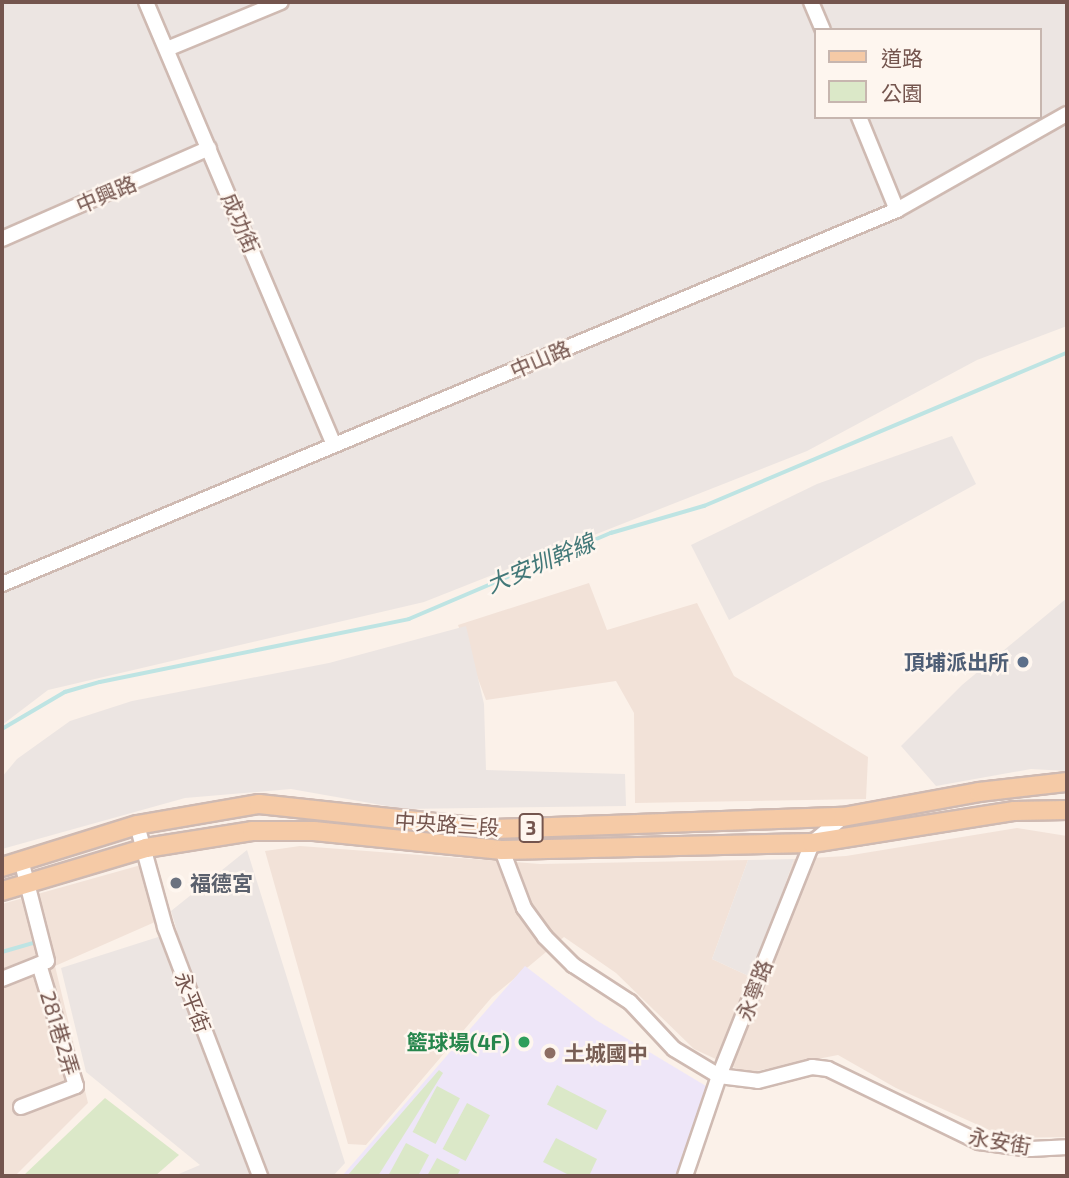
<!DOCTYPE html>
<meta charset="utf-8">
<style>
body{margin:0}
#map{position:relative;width:1069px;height:1178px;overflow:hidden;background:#fbf1e9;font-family:"Exo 2","Noto Sans TC",sans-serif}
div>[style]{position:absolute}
.residential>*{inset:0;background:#f2e2d8}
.industrial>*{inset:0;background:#ece5e2}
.education>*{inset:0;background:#eee6f8}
.green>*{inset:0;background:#dbe8c8;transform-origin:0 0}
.stream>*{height:3.5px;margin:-1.75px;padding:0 1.75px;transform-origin:1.75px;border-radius:1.75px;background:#bee4e3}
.roads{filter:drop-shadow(2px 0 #cfbab2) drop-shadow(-2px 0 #cfbab2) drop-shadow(0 2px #cfbab2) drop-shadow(0 -2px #cfbab2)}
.minor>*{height:14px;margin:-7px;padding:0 7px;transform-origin:7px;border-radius:7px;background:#fff}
.major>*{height:18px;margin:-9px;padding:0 9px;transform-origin:9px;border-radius:9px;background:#f5caa6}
.dots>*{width:19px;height:19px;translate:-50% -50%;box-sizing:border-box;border:4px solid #fef6ef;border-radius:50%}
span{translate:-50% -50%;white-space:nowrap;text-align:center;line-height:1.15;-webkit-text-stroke:5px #fef6ef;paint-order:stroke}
.shield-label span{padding:2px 5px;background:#fef6ef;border:2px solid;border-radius:5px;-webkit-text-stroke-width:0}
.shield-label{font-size:19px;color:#74554e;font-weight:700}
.street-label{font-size:21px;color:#74554e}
.service-label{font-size:21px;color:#4e5e75;font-weight:700}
.right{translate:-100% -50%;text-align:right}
.worship-label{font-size:21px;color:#5b616d;font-weight:700}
.left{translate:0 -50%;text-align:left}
.leisure-label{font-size:21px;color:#27864d;font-weight:700}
.education-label{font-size:21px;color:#785e54;font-weight:700}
.water-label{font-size:23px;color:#427878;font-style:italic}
.frame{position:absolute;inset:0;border:4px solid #74554e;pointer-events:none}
.legend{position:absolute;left:814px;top:28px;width:228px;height:91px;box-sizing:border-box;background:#fef6ef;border:2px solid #c7b6af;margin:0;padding:9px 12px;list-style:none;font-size:21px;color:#74554e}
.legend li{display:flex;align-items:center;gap:14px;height:35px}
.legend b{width:35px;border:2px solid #c7b6af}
</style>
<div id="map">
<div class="residential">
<div style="clip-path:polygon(589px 583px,607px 630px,697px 603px,734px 676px,868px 757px,866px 799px,635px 803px,634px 713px,616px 681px,486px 700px,458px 625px)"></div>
<div style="clip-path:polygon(1017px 828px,1067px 836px,1067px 1137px,1007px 1138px,896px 1088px,838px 1055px,746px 1073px,694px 1049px,616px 973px,564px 937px,492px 997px,366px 1145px,348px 1144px,265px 851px,300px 846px,540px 864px,748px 860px,712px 959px,753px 978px,794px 859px,846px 856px)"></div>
<div style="clip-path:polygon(141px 865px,155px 922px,55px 966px,88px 1103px,15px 1176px,2px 1176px,2px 904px)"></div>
</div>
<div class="industrial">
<div style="clip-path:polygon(evenodd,2px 2px,1067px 2px,1067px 326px,977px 360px,807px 451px,424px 602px,48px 690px,2px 725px,2px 2px,815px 30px,1039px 30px,1039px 117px,815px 117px,815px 30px)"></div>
<div style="clip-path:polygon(952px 436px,976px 484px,729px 620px,691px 545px,817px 484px)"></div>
<div style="clip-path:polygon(1067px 598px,1067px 771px,1031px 769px,936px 786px,901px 746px,962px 685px)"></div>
<div style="clip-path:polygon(466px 626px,484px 704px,486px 770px,625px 774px,626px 806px,404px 809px,291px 789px,185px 798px,2px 849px,2px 777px,17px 759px,70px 721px,132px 701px,329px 663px)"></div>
<div style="clip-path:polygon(247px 850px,345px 1163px,333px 1176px,174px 1176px,200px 1165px,86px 1072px,61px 968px,177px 931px,171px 911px)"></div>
<div style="clip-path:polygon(794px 859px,753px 978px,712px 959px,748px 860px)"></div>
</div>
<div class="education">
<div style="clip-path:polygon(525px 966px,596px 1020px,706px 1086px,678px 1176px,342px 1176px)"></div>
</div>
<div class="green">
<div style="clip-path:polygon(439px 1070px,443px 1073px,378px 1176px,347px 1176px)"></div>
<div style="left:557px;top:1085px;width:56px;height:22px;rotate:27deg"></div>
<div style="left:437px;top:1086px;width:26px;height:52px;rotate:28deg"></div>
<div style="clip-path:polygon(105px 1098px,179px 1155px,155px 1176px,23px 1176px)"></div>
<div style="left:467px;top:1103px;width:26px;height:52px;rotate:28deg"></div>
<div style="clip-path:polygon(556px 1138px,597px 1159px,589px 1176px,571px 1176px,543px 1162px)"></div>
<div style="clip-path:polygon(406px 1143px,429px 1155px,418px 1176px,388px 1176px)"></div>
<div style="clip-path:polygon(437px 1158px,460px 1170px,457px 1176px,427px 1176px)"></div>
</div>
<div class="stream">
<div style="left:2px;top:729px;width:73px;rotate:-30.4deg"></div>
<div style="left:65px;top:692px;width:36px;rotate:-16deg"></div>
<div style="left:100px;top:682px;width:315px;rotate:-11.5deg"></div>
<div style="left:409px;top:619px;width:220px;rotate:-23.1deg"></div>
<div style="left:611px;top:533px;width:97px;rotate:-16.2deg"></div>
<div style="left:704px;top:506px;width:394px;rotate:-22.9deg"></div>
<div style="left:2px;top:952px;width:36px;rotate:-16deg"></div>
</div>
<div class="roads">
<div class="minor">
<div style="left:146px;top:2px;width:481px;rotate:67deg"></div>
<div style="left:811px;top:2px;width:30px;rotate:67deg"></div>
<div style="left:167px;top:49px;width:123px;rotate:-22.4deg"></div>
<div style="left:859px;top:117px;width:100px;rotate:67.8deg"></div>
<div style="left:2px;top:239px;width:226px;rotate:-23.7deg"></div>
<div style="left:2px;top:584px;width:970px;rotate:-22.68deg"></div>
<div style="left:897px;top:210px;width:195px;rotate:-29.5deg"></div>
<div style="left:137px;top:825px;width:106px;rotate:74.6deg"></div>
<div style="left:165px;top:927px;width:267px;rotate:69.1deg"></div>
<div style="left:502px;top:850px;width:62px;rotate:69.2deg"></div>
<div style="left:524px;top:908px;width:36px;rotate:54deg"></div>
<div style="left:545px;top:937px;width:40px;rotate:45deg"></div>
<div style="left:573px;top:965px;width:68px;rotate:33deg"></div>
<div style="left:630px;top:1002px;width:64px;rotate:46.9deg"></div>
<div style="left:674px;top:1049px;width:52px;rotate:31deg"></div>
<div style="left:719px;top:1076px;width:39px;rotate:7deg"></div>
<div style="left:758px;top:1081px;width:56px;rotate:-14.5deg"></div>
<div style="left:812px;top:1067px;width:16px;rotate:7deg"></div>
<div style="left:828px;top:1069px;width:168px;rotate:25.8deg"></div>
<div style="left:979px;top:1142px;width:52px;rotate:7.7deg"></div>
<div style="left:1031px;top:1149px;width:36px;rotate:-3deg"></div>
<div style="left:2px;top:979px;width:48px;rotate:-21.8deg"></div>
<div style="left:47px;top:961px;width:104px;rotate:-104.4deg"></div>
<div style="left:21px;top:1107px;width:59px;rotate:-20.9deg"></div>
<div style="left:76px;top:1086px;width:127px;rotate:-106.9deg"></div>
<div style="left:685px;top:1176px;width:106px;rotate:-71.2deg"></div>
<div style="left:719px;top:1076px;width:251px;rotate:-68.2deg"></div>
<div style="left:812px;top:843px;width:40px;rotate:-40deg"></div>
</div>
<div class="major">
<div style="left:2px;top:867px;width:141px;rotate:-17.3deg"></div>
<div style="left:137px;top:825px;width:124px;rotate:-9.8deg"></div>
<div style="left:259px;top:804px;width:236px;rotate:6.1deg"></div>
<div style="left:494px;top:829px;width:349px;rotate:-2deg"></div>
<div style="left:843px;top:817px;width:138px;rotate:-10.4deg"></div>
<div style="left:979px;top:792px;width:89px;rotate:-6.5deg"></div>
<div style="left:2px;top:891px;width:150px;rotate:-16.6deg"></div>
<div style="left:146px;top:848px;width:107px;rotate:-9.1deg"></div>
<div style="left:252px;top:831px;width:62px"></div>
<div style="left:314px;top:831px;width:189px;rotate:5.8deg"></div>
<div style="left:502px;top:850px;width:310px;rotate:-1.3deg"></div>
<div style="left:812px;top:843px;width:205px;rotate:-9deg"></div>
<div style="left:1014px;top:811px;width:53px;rotate:-1.1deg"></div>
</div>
</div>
<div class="dots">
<div style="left:1023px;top:662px;background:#5c6f8a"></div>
<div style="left:176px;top:883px;background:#6b7280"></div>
<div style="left:524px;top:1042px;background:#2e9e5b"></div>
<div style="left:550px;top:1053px;background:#8d6e63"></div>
</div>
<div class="shield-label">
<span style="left:531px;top:828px">3</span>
</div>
<div class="street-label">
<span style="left:106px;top:194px;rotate:-23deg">中興路</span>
<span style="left:241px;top:223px;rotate:67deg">成功街</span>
<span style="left:540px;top:359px;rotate:-23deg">中山路</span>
<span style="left:447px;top:824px;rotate:4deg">中央路三段</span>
<span style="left:754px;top:990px;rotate:-69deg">永寧路</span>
<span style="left:193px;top:1002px;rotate:69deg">永平街</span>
<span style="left:60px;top:1033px;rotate:73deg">281巷2弄</span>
<span style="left:1000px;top:1141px;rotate:10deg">永安街</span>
</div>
<div class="service-label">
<span class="right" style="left:1009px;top:662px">頂埔派出所</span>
</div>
<div class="worship-label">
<span class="left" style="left:190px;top:883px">福德宮</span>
</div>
<div class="leisure-label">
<span class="right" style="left:510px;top:1042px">籃球場(4F)</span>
</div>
<div class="education-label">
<span class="left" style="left:564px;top:1053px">土城國中</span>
</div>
<div class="water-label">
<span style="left:540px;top:563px;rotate:-23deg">大安圳幹線</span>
</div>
<div class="frame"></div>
<ul class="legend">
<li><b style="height:9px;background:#f5caa6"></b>道路</li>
<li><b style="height:19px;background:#dbe8c8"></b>公園</li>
</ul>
</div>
